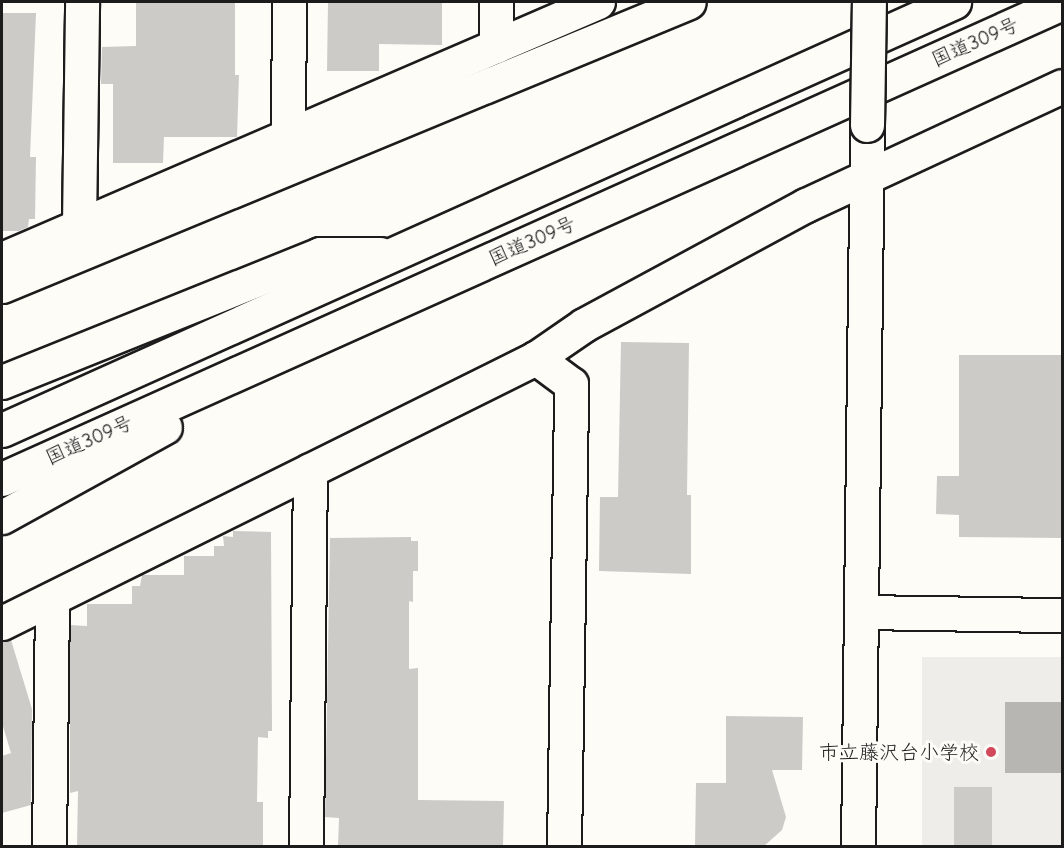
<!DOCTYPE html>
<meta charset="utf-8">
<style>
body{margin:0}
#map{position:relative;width:1064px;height:848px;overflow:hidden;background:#fdfcf7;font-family:"Comic Neue","Klee One",sans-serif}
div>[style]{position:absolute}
.built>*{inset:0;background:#eeede9;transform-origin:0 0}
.water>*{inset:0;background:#b7b6b2;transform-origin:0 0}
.building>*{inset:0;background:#cccbc8;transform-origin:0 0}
.roads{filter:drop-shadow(2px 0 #1c1c1c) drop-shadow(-2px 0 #1c1c1c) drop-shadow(0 2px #1c1c1c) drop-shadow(0 -2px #1c1c1c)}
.street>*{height:33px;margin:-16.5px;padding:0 16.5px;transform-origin:16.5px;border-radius:16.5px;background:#fdfcf7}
.secondary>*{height:33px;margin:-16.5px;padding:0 16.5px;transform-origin:16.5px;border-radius:16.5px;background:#fdfcf7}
.highway>*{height:33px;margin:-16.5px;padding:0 16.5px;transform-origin:16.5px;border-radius:16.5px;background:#fdfcf7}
.bridges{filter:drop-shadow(2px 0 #1c1c1c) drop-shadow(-2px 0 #1c1c1c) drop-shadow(0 2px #1c1c1c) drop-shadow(0 -2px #1c1c1c)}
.secondary-bridge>*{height:33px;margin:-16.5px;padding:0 16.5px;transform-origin:16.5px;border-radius:16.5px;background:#fdfcf7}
.dots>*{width:16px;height:16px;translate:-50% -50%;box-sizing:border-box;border:3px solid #fdfcf7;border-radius:50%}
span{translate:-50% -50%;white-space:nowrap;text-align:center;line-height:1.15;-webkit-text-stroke:6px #fdfcf7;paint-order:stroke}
.street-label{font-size:20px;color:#1c1c1c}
.poi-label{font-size:20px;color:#1c1c1c}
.right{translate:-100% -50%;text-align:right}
.frame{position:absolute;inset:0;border:3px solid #1c1c1c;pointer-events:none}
</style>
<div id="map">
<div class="built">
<div style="left:922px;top:657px;width:140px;height:189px"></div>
</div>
<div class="water">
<div style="left:1005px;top:702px;width:57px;height:71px"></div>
</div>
<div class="building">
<div style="clip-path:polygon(136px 2px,235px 3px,235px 75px,239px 75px,237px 137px,164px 137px,163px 163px,113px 163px,113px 84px,101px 84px,102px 47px,136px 46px)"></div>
<div style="clip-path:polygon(328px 2px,442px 2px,442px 45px,379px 44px,379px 71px,327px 71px)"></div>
<div style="clip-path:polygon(2px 13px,36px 13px,30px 157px,36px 157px,35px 219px,29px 219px,28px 227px,19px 231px,2px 231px)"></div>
<div style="clip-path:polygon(621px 342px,689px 343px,687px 495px,691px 495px,691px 574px,599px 571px,600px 497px,618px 497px)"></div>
<div style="clip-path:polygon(959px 355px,1062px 355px,1062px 538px,959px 537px,959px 515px,936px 514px,937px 476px,959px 476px)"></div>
<div style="clip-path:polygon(233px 531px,271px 532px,272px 731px,268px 731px,268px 738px,258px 737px,257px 802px,263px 802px,263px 846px,77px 846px,78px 791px,70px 793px,70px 625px,87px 626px,87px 604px,132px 604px,132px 586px,140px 586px,142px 575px,184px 575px,184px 556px,214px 556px,214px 546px,224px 546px,223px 536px,233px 537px)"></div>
<div style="clip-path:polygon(411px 537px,411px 541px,418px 541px,418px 571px,413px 571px,413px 602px,409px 601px,409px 669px,418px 668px,418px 800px,504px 801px,503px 846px,338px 846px,339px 818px,325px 817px,330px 538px)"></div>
<div style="clip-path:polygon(11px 640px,32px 709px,31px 805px,2px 813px,2px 756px,11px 753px,2px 723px,2px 642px)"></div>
<div style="clip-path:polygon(726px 716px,803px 717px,802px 770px,772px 770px,786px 817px,782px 830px,764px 846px,695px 846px,696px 783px,726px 783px)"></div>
<div style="left:954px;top:787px;width:38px;height:59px"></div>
</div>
<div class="roads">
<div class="street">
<div style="left:496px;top:46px;width:44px;rotate:-90deg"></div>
<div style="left:288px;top:135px;width:133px;rotate:-89.6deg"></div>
<div style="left:79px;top:225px;width:223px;rotate:-89.2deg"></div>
<div style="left:2px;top:259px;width:649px;rotate:-23.33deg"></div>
<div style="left:2px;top:286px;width:743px;rotate:-22.46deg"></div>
<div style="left:49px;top:846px;width:247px;rotate:-89.3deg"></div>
<div style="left:306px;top:846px;width:376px;rotate:-89.4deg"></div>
<div style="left:564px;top:846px;width:462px;rotate:-89.1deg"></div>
<div style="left:571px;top:384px;width:44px;rotate:-143.4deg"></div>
<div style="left:536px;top:358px;width:58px;rotate:-34.5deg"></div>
<div style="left:584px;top:325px;width:252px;rotate:-28.4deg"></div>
<div style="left:806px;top:205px;width:282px;rotate:-24.9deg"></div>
</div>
<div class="secondary">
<div style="left:861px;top:612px;width:201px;rotate:0.9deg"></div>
<div style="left:2px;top:623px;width:596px;rotate:-26.39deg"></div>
<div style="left:858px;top:846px;width:721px;rotate:-89.28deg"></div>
</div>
<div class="highway">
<div style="left:2px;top:382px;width:343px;rotate:-21.9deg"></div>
<div style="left:320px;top:254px;width:60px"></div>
<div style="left:2px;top:430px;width:1044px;rotate:-24.21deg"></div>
<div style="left:2px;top:479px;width:1162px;rotate:-24.18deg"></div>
<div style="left:2px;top:517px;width:186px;rotate:-28.9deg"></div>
</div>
</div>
<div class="bridges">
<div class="secondary-bridge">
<div style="left:867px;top:125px;width:123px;rotate:-89.1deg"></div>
</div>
</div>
<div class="dots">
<div style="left:991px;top:752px;background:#d1495b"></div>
</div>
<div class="street-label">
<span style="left:975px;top:42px;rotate:-24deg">国道309号</span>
<span style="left:532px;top:241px;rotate:-24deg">国道309号</span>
<span style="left:89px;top:440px;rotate:-24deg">国道309号</span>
</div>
<div class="poi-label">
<span class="right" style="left:979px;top:752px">市立藤沢台小学校</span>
</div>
<div class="frame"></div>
</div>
